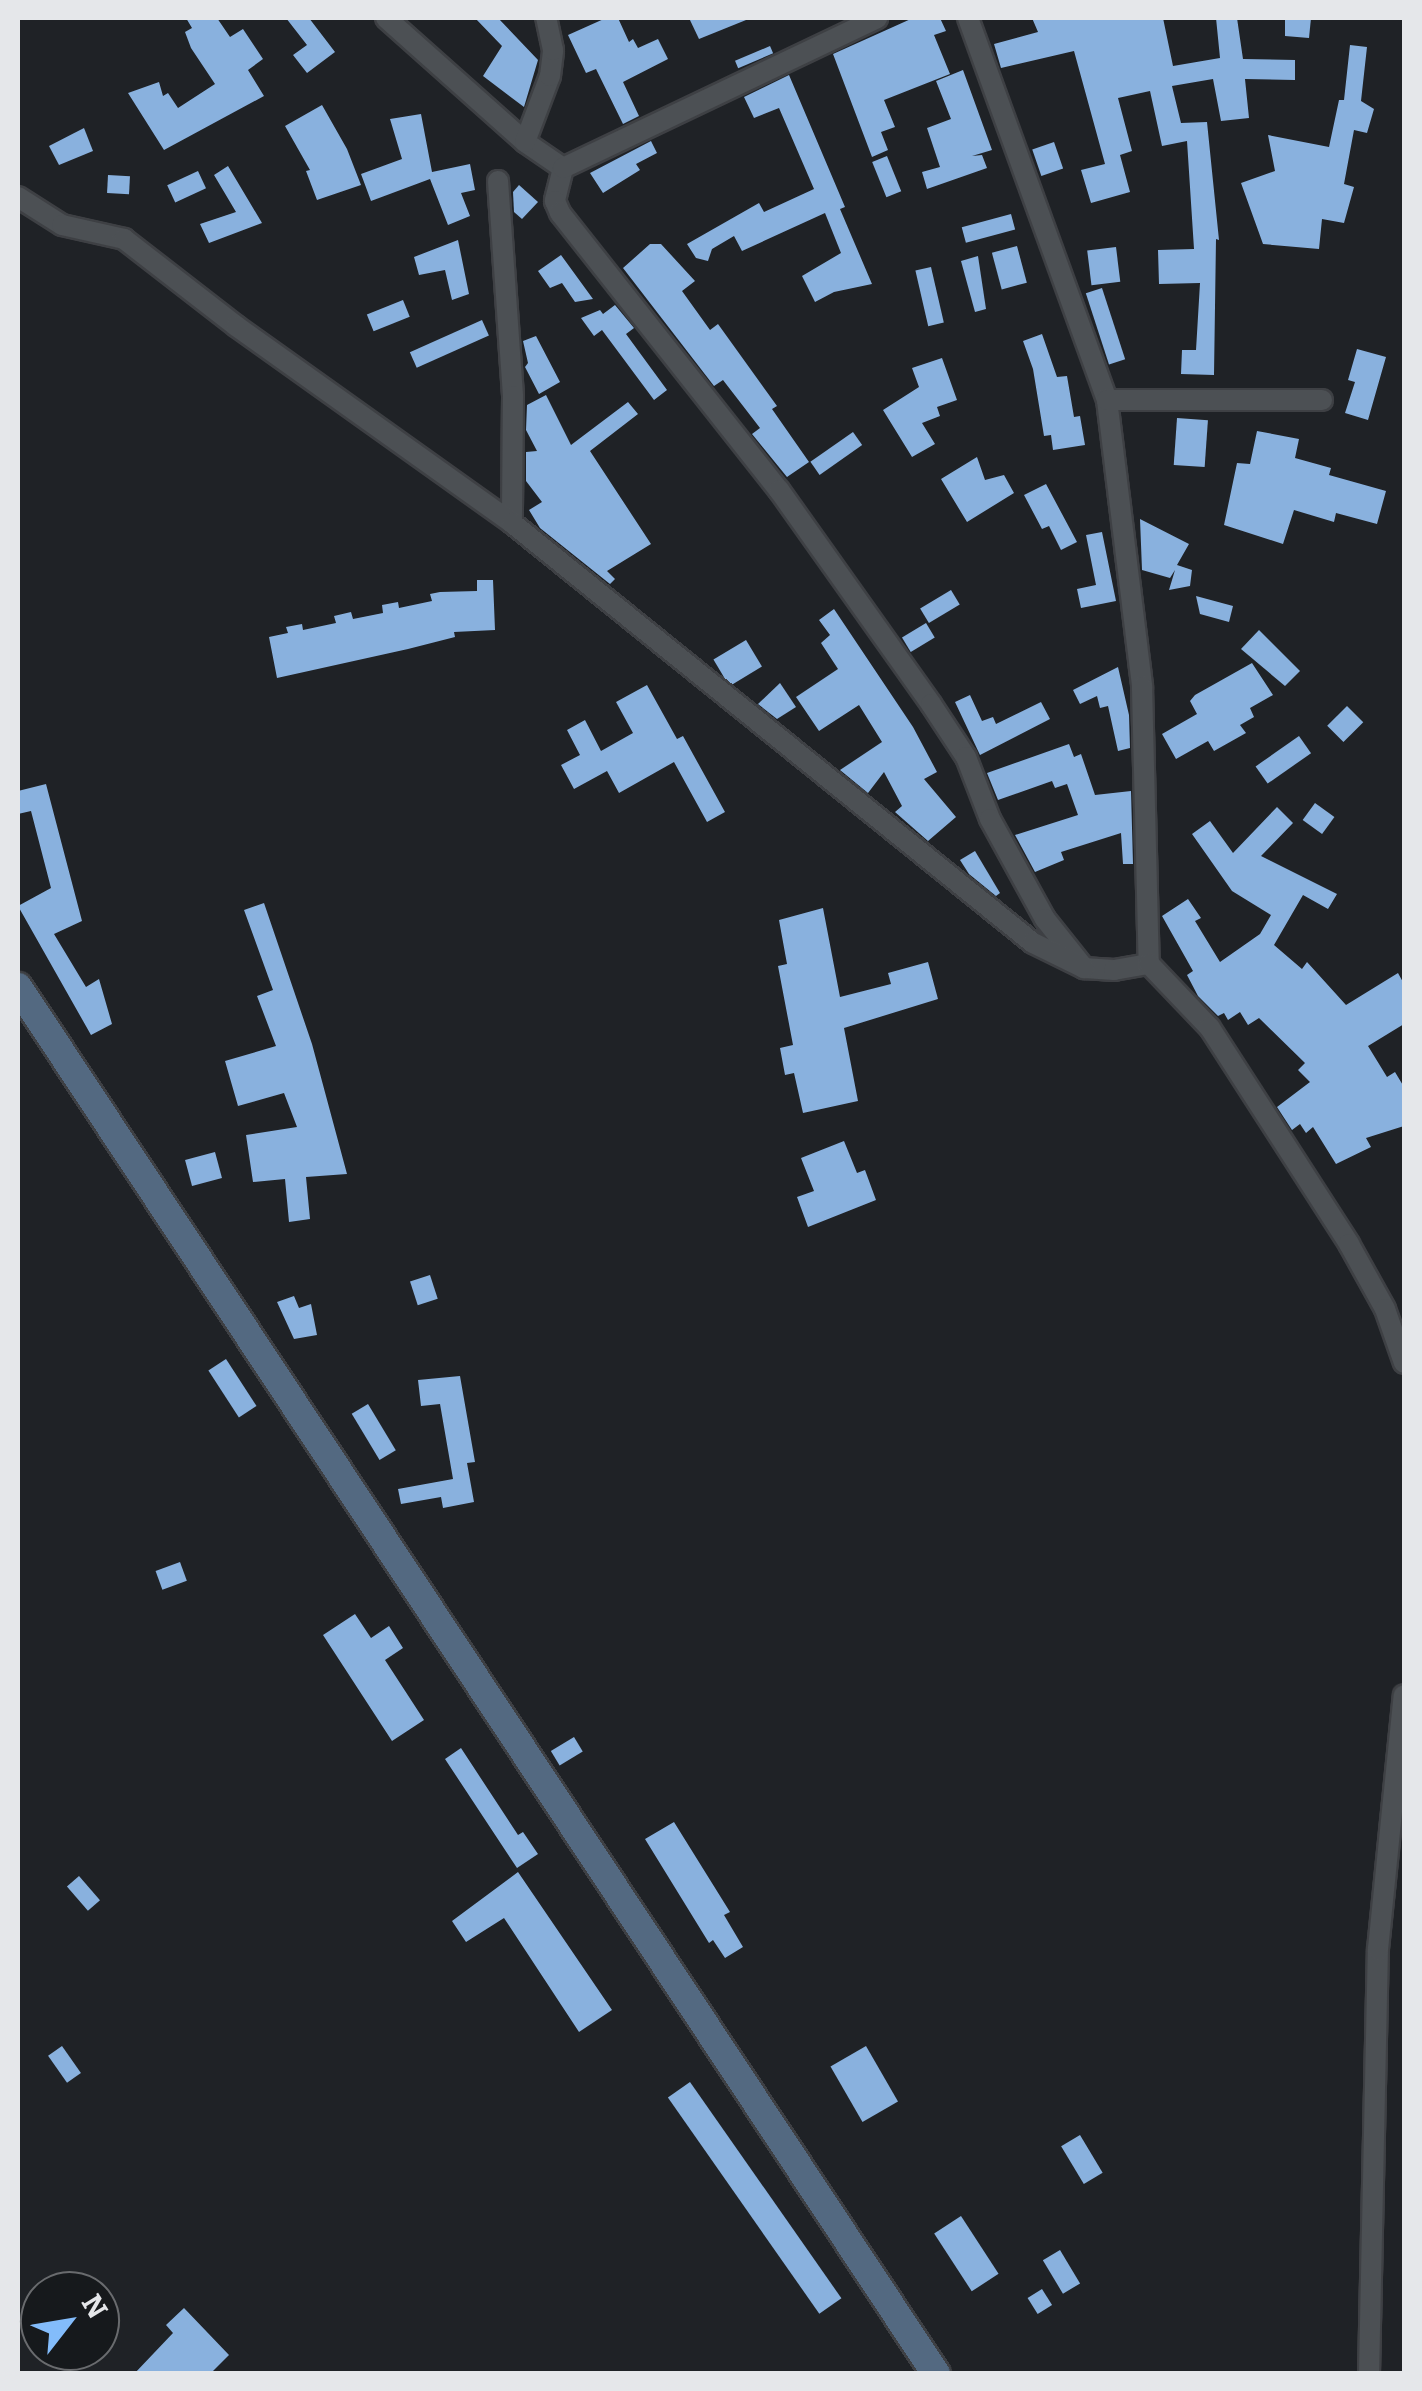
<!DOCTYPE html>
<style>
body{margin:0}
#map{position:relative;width:1422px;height:2391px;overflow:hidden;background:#1f2226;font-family:Bitter,serif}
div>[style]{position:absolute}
.building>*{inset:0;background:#89b1de;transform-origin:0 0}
.roads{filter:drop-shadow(2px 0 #3e4044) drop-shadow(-2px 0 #3e4044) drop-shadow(0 2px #3e4044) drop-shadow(0 -2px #3e4044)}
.minor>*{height:20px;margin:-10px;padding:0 10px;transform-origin:10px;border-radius:10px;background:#4c5054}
.secondary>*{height:28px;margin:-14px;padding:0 14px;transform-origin:14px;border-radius:14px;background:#536981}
span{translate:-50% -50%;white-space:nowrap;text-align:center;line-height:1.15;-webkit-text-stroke:10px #16191c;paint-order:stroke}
.frame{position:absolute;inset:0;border:20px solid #e5e7ea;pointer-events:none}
.north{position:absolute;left:20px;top:2271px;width:100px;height:100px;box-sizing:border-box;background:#16191c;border:2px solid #696b6e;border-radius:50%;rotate:59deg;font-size:28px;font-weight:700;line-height:40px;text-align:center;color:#e5e7ea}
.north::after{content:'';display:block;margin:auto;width:35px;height:45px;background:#83bcfb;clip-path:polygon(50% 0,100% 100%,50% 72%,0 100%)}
</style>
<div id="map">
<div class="building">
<div style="clip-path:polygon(186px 18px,217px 18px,230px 37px,243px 29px,263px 59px,248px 70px,264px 96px,164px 150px,128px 93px,159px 82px,163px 96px,168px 93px,178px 108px,215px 84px,191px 48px,185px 32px,192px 28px)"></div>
<div style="clip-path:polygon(286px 18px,309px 18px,335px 52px,307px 73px,293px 55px,307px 45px)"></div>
<div style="clip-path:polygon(475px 18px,498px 18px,538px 60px,524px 107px,483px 76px,502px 46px)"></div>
<div style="clip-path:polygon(606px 18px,618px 18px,629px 42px,633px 39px,638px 48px,658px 39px,668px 59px,623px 82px,639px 116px,623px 124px,596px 69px,586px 73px,568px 35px)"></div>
<div style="clip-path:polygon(689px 18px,751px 18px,699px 39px)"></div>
<div style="clip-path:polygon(913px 18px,940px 18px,946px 31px,934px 35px,950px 74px,884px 100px,895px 127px,881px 132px,888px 150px,872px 157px,833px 54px)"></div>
<div style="clip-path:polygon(1032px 18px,1163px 18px,1173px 66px,1220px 58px,1216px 18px,1237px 18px,1243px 59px,1295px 60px,1295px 80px,1245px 79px,1249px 118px,1221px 121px,1213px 79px,1172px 86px,1181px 123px,1207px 122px,1219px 240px,1216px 239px,1214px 375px,1181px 374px,1182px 350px,1196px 350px,1200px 283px,1159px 284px,1158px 250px,1194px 249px,1187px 141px,1162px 146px,1150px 91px,1118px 98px,1132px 151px,1120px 155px,1130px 192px,1091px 203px,1081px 170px,1105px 164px,1074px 51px,1001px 68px,994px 44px,1038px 32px)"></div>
<div style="clip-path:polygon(1285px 18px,1311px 18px,1309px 38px,1285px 36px)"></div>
<div style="clip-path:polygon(1350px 45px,1367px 47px,1361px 101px,1374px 109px,1367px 133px,1354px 130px,1344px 184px,1354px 187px,1344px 223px,1322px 219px,1319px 249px,1263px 244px,1241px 183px,1275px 171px,1268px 135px,1329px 147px,1339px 100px,1344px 100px)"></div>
<div style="left:770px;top:46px;width:8px;height:38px;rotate:67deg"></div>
<div style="clip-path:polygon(963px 70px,992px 150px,972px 156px,982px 155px,987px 168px,927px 189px,922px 172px,940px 167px,927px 128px,951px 119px,936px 81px)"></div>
<div style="clip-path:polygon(789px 75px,845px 207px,840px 209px,872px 284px,834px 292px,815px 302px,802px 276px,841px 253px,825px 213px,742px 251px,734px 236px,712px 249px,708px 261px,696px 258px,687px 244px,759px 203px,764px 212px,814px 189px,779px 108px,754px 118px,744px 97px)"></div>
<div style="clip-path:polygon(322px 105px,347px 149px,361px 185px,317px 200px,306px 171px,310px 170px,285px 126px)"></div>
<div style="clip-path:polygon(421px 114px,432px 172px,470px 164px,475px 190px,461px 193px,470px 216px,448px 225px,430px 179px,371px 201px,361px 174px,402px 159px,390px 119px)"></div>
<div style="clip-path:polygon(84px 128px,93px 151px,59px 165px,49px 146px)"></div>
<div style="clip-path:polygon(651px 141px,657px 153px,636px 164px,640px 170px,603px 193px,590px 173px)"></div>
<div style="left:1054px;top:142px;width:28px;height:23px;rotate:71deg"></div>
<div style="left:887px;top:156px;width:38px;height:16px;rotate:68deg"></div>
<div style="clip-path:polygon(228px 166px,262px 223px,209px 243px,200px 224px,236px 212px,214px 175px)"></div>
<div style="left:198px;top:171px;width:19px;height:34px;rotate:65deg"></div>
<div style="left:108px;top:175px;width:22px;height:18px;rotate:3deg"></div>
<div style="clip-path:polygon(519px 185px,538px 202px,522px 219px,514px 212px,513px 192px)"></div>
<div style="left:1011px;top:214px;width:16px;height:51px;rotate:75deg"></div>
<div style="clip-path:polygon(458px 240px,469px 294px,452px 300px,445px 270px,419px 275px,414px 257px)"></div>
<div style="clip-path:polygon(650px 244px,661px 244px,695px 281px,682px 291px,710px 330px,718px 324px,777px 406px,772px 409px,809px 462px,787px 477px,752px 434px,760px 428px,723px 380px,714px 386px,623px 268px)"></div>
<div style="left:1017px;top:246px;width:38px;height:26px;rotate:75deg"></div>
<div style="left:1116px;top:247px;width:35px;height:29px;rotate:83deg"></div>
<div style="clip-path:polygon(561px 255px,593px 299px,575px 302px,562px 283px,550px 288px,538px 271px)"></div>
<div style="clip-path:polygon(978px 256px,986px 309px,975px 312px,961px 261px)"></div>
<div style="left:931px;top:267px;width:57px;height:16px;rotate:77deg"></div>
<div style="left:1102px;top:288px;width:75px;height:17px;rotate:72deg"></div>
<div style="left:403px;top:300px;width:18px;height:39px;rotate:68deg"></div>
<div style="clip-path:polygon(615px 305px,634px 328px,626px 334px,667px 390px,654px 400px,602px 330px,594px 336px,581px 318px,600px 310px,603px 314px)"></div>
<div style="left:482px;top:320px;width:17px;height:79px;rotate:66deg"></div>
<div style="clip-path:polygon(1042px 334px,1057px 377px,1067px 376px,1074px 417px,1080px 416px,1085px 445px,1053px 450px,1051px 435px,1044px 436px,1033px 369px,1023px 341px)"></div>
<div style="clip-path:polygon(536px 336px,560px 382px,539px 394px,525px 367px,528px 363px,523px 341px)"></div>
<div style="clip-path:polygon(1357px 349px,1386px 357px,1368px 420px,1345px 413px,1355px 382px,1348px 380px)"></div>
<div style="clip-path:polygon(942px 358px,957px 400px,937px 407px,940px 416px,922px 423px,935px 444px,912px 457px,883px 410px,919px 387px,912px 368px)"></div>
<div style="clip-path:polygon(546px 395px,571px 445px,628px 402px,638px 414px,590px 451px,651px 544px,607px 571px,615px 579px,610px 584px,540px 528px,529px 510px,542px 502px,526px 481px,526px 452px,537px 451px,526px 430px,527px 405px)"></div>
<div style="left:1177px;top:418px;width:31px;height:47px;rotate:4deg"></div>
<div style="clip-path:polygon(1257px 431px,1299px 439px,1295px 458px,1331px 468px,1329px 475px,1386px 491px,1377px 524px,1336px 513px,1334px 522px,1294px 510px,1283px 544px,1224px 525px,1237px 463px,1250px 464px)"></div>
<div style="left:853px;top:432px;width:16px;height:52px;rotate:55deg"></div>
<div style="clip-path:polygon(977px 457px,985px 480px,1004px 475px,1014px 493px,967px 522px,941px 479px)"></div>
<div style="clip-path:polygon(1046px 484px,1077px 542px,1061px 550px,1049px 526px,1042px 529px,1024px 495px)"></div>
<div style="clip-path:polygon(1140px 519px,1189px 544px,1177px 565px,1192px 570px,1190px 586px,1169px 590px,1175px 570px,1170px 578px,1142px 570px)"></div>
<div style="clip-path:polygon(1102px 532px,1116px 601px,1081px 608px,1077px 589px,1096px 585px,1086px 535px)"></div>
<div style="clip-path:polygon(477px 580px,493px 580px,495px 630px,454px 632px,455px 637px,408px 649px,277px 678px,269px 637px,288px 633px,286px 627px,302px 624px,303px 630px,336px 623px,334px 616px,351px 612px,353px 619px,383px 613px,382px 605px,398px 602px,399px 608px,432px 601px,430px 594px,440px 592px,477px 591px)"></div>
<div style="left:951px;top:590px;width:17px;height:36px;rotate:59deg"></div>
<div style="clip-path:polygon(1196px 596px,1233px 606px,1229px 622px,1200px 614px)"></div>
<div style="clip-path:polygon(834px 609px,913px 727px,937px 772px,924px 779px,956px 817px,928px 841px,895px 812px,902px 806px,884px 772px,868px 793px,840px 770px,882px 742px,859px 705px,819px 731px,796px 697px,838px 669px,821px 643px,830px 635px,819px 620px)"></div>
<div style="left:926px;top:623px;width:17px;height:28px;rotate:59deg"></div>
<div style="clip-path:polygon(1259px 630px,1300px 671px,1285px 686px,1241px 649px)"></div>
<div style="left:746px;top:640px;width:31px;height:38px;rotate:59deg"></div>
<div style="clip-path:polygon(1252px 663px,1273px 695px,1250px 708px,1254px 717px,1240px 725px,1246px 733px,1214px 751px,1208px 741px,1176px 759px,1162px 734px,1197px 714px,1190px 701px,1195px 695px)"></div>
<div style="clip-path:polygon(1118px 667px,1129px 715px,1130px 748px,1118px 751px,1108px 706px,1100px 708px,1097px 696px,1080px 704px,1073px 690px)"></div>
<div style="clip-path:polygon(780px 683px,796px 707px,777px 719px,758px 704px)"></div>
<div style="clip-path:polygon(647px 685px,677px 739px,683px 736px,725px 812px,707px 822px,674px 762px,619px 793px,607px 771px,574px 789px,561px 765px,580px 755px,567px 730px,585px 720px,601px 751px,633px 733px,616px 702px)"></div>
<div style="clip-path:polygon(970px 695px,982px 721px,993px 717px,996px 724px,1041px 702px,1050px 719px,980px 755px,955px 702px)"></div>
<div style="left:1347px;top:706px;width:23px;height:28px;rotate:45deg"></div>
<div style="left:1299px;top:736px;width:21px;height:53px;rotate:55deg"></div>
<div style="clip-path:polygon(1069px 744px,1074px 757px,1081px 754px,1095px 795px,1131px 791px,1133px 864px,1123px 864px,1121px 833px,1061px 852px,1064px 860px,1035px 872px,1015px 835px,1078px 815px,1067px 784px,1055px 788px,1052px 781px,998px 800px,987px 773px)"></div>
<div style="clip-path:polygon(46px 784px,82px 921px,54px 934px,86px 987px,99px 979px,112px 1024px,91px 1035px,18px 906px,51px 888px,31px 811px,18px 814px,18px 791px)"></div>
<div style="left:1315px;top:803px;width:24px;height:21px;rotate:36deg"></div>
<div style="clip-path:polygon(1277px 807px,1293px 823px,1261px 856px,1337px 894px,1328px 909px,1303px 895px,1274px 945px,1302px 969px,1307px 962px,1346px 1005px,1398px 973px,1404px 984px,1404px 1024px,1368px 1046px,1387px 1077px,1395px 1072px,1404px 1087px,1404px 1126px,1366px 1138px,1371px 1147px,1336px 1164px,1313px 1127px,1306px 1133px,1300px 1124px,1292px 1130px,1277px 1107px,1310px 1082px,1298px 1070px,1305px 1063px,1259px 1018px,1248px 1025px,1240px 1012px,1228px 1020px,1224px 1013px,1218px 1016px,1198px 996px,1187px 975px,1193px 971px,1162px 916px,1188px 899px,1201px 918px,1195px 921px,1220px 962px,1260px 934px,1271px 915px,1232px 891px,1192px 834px,1210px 821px,1233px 853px)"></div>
<div style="clip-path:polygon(975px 851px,1000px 893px,996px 896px,969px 874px,960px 860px)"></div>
<div style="clip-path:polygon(264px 903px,312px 1044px,347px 1174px,306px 1177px,310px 1219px,289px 1222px,285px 1179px,253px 1182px,246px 1135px,297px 1127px,284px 1093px,238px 1106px,225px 1061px,276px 1046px,257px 996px,273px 990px,244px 910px)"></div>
<div style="clip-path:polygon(823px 908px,840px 997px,891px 984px,888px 973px,928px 962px,938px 999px,844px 1028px,858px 1101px,803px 1113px,794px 1073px,785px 1075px,780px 1048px,793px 1045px,778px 966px,787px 964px,779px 920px)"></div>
<div style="clip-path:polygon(844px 1141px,857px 1173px,865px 1170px,876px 1200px,808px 1227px,797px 1197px,814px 1191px,801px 1158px)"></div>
<div style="left:215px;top:1152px;width:27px;height:31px;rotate:75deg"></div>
<div style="left:430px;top:1275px;width:25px;height:21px;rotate:72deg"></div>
<div style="clip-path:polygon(294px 1296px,299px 1308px,311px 1304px,317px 1335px,294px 1339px,277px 1302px)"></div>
<div style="left:226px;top:1359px;width:56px;height:21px;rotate:57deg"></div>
<div style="clip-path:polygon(460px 1376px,475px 1462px,467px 1463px,474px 1502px,443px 1508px,441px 1497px,401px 1504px,398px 1489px,453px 1479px,440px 1404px,421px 1406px,418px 1380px)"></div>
<div style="left:368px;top:1404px;width:54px;height:19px;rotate:59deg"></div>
<div style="left:180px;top:1562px;width:20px;height:26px;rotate:70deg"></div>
<div style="clip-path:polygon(355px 1614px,371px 1638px,389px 1626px,403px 1648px,385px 1660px,424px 1720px,392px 1741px,323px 1635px)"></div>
<div style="left:574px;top:1737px;width:17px;height:27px;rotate:59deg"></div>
<div style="clip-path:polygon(461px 1748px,518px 1835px,523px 1832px,538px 1854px,517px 1868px,445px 1759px)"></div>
<div style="clip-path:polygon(674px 1822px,730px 1912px,724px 1915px,743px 1947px,725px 1958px,713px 1940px,709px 1943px,645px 1839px)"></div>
<div style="clip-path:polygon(518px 1872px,612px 2010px,579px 2032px,504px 1918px,466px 1942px,452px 1921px)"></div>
<div style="left:79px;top:1876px;width:32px;height:16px;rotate:49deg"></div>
<div style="left:62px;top:2046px;width:33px;height:17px;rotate:55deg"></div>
<div style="left:866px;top:2046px;width:64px;height:41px;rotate:60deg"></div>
<div style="left:690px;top:2082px;width:264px;height:27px;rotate:55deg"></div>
<div style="left:1080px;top:2135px;width:44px;height:22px;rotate:59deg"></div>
<div style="left:961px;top:2216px;width:69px;height:32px;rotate:57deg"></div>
<div style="left:1060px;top:2250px;width:39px;height:20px;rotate:59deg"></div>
<div style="left:1042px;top:2289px;width:19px;height:17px;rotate:58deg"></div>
<div style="clip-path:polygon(184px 2308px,229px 2355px,210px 2374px,134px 2374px,173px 2333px,166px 2325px)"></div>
</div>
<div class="roads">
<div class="minor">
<div style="left:386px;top:18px;width:186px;rotate:41.7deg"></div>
<div style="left:525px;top:142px;width:46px;rotate:34.4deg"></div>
<div style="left:563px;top:168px;width:34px;rotate:104deg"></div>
<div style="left:555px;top:201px;width:13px;rotate:67deg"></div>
<div style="left:560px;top:213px;width:353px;rotate:51.7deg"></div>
<div style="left:779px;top:490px;width:262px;rotate:54.6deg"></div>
<div style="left:931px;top:704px;width:64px;rotate:56.6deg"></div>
<div style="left:966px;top:757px;width:66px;rotate:68.8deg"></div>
<div style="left:990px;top:819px;width:114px;rotate:61.2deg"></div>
<div style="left:1045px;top:919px;width:63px;rotate:51.5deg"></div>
<div style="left:1084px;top:968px;width:30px;rotate:4deg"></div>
<div style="left:1114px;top:970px;width:36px;rotate:-10deg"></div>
<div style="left:968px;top:18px;width:407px;rotate:70deg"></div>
<div style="left:1107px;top:400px;width:289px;rotate:83deg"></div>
<div style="left:1142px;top:687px;width:277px;rotate:88.6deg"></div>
<div style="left:1149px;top:964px;width:88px;rotate:46.4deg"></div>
<div style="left:1210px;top:1028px;width:257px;rotate:57.2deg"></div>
<div style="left:1349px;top:1244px;width:74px;rotate:61deg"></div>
<div style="left:1385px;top:1309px;width:57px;rotate:70.6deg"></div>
<div style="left:525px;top:142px;width:71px;rotate:-69.3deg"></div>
<div style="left:550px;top:76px;width:26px;rotate:-83deg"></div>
<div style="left:553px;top:50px;width:33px;rotate:-102deg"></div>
<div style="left:563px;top:168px;width:348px;rotate:-25.5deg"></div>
<div style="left:498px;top:181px;width:216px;rotate:86deg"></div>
<div style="left:513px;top:396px;width:127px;rotate:90.5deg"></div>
<div style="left:18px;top:197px;width:52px;rotate:32.5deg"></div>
<div style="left:62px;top:225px;width:64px;rotate:12.7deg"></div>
<div style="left:124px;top:239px;width:142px;rotate:37.8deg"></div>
<div style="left:236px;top:326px;width:339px;rotate:35.5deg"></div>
<div style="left:512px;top:523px;width:669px;rotate:38.87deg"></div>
<div style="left:1033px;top:943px;width:57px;rotate:26.1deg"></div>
<div style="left:1107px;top:400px;width:215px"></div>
<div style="left:1369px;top:2374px;width:425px;rotate:-88.8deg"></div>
<div style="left:1378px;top:1949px;width:255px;rotate:-84.2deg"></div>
</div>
<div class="secondary">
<div style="left:18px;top:987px;width:1663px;rotate:56.5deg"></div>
</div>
</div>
<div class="frame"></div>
<div class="north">N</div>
</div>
